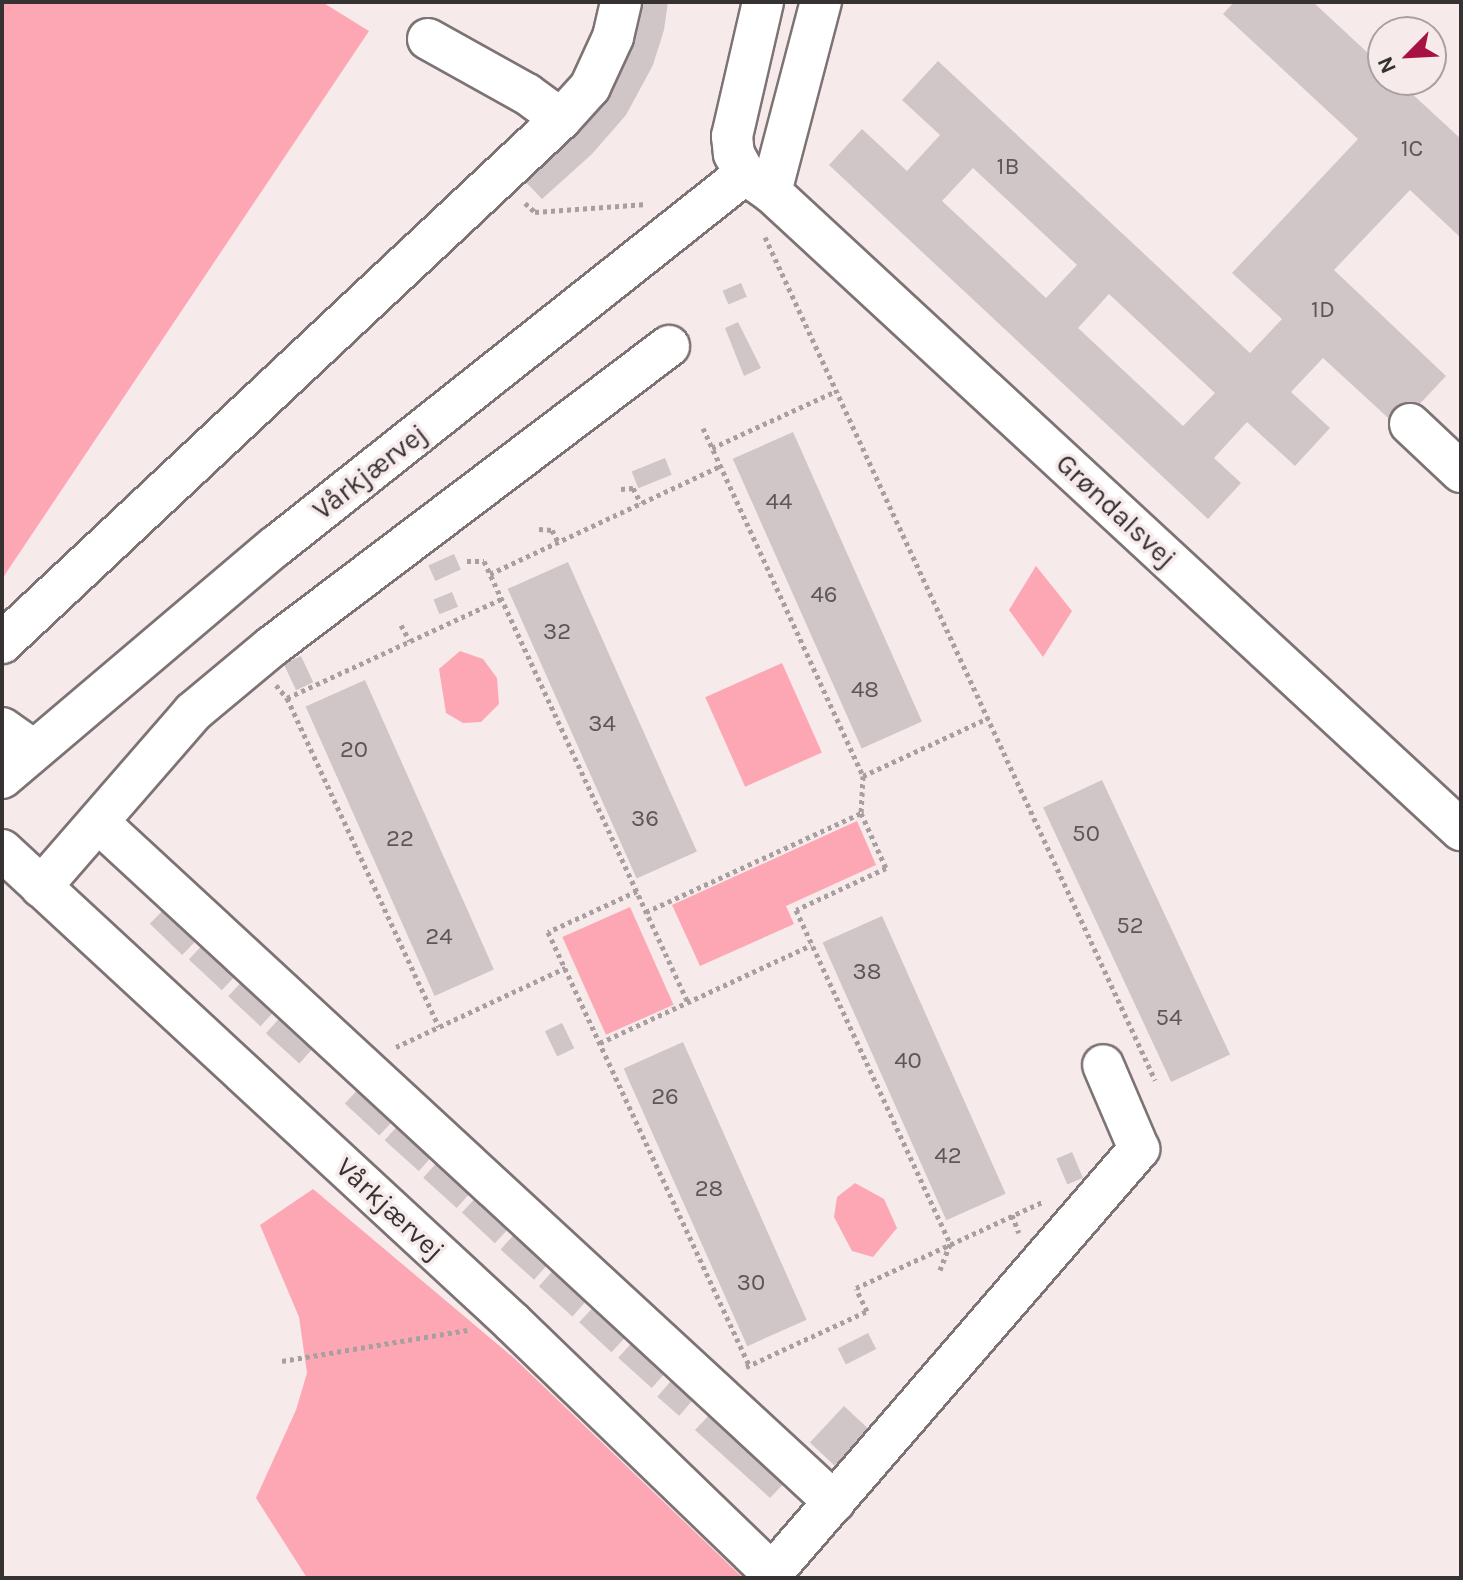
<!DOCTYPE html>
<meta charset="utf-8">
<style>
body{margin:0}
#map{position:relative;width:1463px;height:1580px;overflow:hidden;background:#f6eaeb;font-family:Karla,sans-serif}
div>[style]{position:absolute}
.green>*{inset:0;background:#fea7b4;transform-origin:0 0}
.building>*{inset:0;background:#d1c6c7;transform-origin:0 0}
.path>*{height:5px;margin-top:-2.5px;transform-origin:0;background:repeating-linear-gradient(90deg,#a89fa0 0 4px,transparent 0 8px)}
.roads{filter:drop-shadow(2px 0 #7d7374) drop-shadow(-2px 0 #7d7374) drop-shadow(0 2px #7d7374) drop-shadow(0 -2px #7d7374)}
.minor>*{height:40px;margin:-20px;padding:0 20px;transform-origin:20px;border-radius:20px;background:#fff}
span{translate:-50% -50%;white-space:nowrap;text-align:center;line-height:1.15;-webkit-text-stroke:7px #f6eaeb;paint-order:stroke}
.number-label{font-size:24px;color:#5d5757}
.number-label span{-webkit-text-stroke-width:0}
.street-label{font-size:28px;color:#363232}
.frame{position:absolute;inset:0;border:4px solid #363232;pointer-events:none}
.north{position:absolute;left:1367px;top:16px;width:80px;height:80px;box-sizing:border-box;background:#f6eaeb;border:2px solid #a9a0a1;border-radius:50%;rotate:246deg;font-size:22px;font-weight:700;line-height:32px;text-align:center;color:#363232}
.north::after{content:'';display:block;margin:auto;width:28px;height:36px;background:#a71144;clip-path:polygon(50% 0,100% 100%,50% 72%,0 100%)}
</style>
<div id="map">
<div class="green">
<div style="clip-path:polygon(2px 2px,322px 2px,369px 31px,2px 579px)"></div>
<div style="clip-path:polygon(1036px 566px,1072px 611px,1043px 657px,1009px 610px)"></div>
<div style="clip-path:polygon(460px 651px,483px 659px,497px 678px,499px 704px,481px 722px,463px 723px,446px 713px,439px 669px)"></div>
<div style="left:782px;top:663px;width:98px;height:84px;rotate:66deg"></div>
<div style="clip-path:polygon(857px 821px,876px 865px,786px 906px,794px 924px,700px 966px,672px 905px)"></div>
<div style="left:630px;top:907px;width:107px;height:74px;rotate:66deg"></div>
<div style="clip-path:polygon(855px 1183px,884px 1199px,897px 1228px,873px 1257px,852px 1251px,834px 1217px,837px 1197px)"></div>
<div style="clip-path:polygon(313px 1189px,514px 1358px,743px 1578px,307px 1578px,256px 1498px,296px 1410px,307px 1373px,299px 1317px,260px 1225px)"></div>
</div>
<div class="building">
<div style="clip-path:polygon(635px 2px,668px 2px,664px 30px,653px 65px,626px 115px,592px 154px,542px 199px,521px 177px)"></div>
<div style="clip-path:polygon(evenodd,1234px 2px,1313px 2px,1383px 67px,1383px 80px,1397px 80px,1461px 139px,1461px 238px,1410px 190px,1334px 270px,1446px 376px,1398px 427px,1323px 358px,1291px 392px,1330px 428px,1295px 466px,1247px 422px,1214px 458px,1241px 483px,1208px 519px,829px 165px,862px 129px,907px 171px,940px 135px,902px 100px,938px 61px,1250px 353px,1282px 319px,1232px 273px,1358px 139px,1223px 14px,1234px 2px,973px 168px,1077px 265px,1046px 298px,942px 201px,973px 168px,1234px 2px,1109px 294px,1215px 393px,1183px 426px,1078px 328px,1109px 294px)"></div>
<div style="left:741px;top:283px;width:15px;height:20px;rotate:67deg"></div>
<div style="clip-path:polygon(738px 322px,761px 368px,744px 376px,725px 328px)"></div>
<div style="left:793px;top:432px;width:317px;height:66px;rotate:66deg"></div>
<div style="left:665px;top:458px;width:18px;height:36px;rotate:68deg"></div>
<div style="left:454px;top:554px;width:17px;height:28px;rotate:66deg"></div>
<div style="left:568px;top:562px;width:317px;height:66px;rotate:66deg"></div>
<div style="left:452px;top:592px;width:16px;height:20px;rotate:68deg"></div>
<div style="left:301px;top:656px;width:29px;height:19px;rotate:65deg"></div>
<div style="left:365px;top:680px;width:317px;height:65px;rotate:66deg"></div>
<div style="left:1102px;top:780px;width:303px;height:65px;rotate:65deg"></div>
<div style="left:170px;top:903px;width:45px;height:29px;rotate:44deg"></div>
<div style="left:882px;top:916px;width:304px;height:65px;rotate:66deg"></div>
<div style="left:208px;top:939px;width:45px;height:28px;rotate:43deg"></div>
<div style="left:248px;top:975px;width:44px;height:29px;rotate:43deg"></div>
<div style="left:286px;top:1011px;width:45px;height:30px;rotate:42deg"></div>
<div style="left:562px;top:1023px;width:28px;height:19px;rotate:64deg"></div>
<div style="left:683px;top:1042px;width:304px;height:65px;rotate:66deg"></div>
<div style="left:364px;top:1083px;width:47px;height:28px;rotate:43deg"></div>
<div style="left:402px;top:1121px;width:46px;height:26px;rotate:42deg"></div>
<div style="left:1072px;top:1152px;width:28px;height:17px;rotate:67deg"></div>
<div style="left:442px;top:1157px;width:45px;height:28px;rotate:42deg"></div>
<div style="left:481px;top:1192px;width:45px;height:28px;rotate:43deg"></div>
<div style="left:520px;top:1228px;width:45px;height:29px;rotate:42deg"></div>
<div style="left:559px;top:1264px;width:45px;height:30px;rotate:42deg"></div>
<div style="left:599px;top:1301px;width:44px;height:29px;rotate:43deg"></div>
<div style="left:868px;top:1333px;width:18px;height:34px;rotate:63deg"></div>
<div style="left:637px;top:1337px;width:45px;height:28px;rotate:42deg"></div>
<div style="left:677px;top:1374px;width:29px;height:30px;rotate:41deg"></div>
<div style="left:844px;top:1406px;width:34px;height:50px;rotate:43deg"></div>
<div style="clip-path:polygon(715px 1409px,787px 1480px,770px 1498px,695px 1430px)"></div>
</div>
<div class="path">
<div style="left:525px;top:203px;width:13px;rotate:42deg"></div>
<div style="left:535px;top:212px;width:112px;rotate:-4.1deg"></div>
<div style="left:765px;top:237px;width:929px;rotate:65.17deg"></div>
<div style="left:703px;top:428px;width:383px;rotate:65.3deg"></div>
<div style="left:863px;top:776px;width:37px;rotate:93deg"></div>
<div style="left:712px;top:448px;width:136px;rotate:-24.7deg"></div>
<div style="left:621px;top:489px;width:12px;rotate:-5deg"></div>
<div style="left:633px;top:488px;width:17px;rotate:62deg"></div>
<div style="left:539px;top:529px;width:13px;rotate:4deg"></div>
<div style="left:552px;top:530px;width:13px;rotate:63deg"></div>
<div style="left:467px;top:561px;width:17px"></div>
<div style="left:484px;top:561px;width:486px;rotate:65.2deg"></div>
<div style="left:490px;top:574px;width:255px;rotate:-25.1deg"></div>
<div style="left:401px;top:625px;width:18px;rotate:61deg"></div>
<div style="left:276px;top:685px;width:17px;rotate:50deg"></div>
<div style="left:287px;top:698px;width:362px;rotate:65.2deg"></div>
<div style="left:287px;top:698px;width:236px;rotate:-24.8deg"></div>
<div style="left:863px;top:776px;width:138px;rotate:-24.9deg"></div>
<div style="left:637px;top:891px;width:98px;rotate:155.3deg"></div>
<div style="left:548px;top:932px;width:477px;rotate:65.1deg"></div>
<div style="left:646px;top:912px;width:237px;rotate:-24.7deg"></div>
<div style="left:861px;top:813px;width:60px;rotate:65.6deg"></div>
<div style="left:886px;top:868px;width:99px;rotate:155deg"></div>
<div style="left:796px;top:910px;width:368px;rotate:65.2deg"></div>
<div style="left:950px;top:1244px;width:30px;rotate:111deg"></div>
<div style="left:600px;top:1043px;width:233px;rotate:-24.9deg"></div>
<div style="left:396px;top:1047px;width:187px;rotate:-25.1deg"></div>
<div style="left:1012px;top:1215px;width:19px;rotate:69deg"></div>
<div style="left:282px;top:1361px;width:188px;rotate:-9.5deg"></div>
<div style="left:746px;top:1367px;width:133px;rotate:-24.8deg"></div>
<div style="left:867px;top:1311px;width:25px;rotate:-116deg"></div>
<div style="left:856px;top:1288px;width:207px;rotate:-24.8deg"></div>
</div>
<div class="roads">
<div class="minor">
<div style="left:763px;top:2px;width:138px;rotate:103deg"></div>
<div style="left:732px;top:136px;width:18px;rotate:84deg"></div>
<div style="left:734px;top:154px;width:23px;rotate:61deg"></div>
<div style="left:745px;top:174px;width:32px;rotate:35deg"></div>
<div style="left:771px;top:192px;width:940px;rotate:42.76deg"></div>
<div style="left:428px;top:39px;width:113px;rotate:29.1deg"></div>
<div style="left:527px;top:94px;width:42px;rotate:36.3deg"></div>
<div style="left:771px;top:192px;width:196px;rotate:-75.3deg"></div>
<div style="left:1410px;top:424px;width:70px;rotate:43.3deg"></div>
<div style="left:2px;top:643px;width:766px;rotate:-43.15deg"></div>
<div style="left:561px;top:119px;width:43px;rotate:-47.8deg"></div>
<div style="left:590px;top:87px;width:55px;rotate:-65.3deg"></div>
<div style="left:613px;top:37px;width:36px;rotate:-77deg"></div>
<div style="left:2px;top:728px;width:38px;rotate:35deg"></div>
<div style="left:2px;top:778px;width:359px;rotate:-40.3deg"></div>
<div style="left:276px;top:546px;width:599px;rotate:-38.42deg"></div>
<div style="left:99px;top:823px;width:1001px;rotate:42.73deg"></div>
<div style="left:2px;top:850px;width:695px;rotate:42.78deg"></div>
<div style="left:512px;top:1322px;width:361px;rotate:44deg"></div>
<div style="left:772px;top:1573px;width:561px;rotate:-49.12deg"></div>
<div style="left:1139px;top:1149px;width:91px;rotate:-113.2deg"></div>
<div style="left:41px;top:887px;width:232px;rotate:-49deg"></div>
<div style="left:193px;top:712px;width:102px;rotate:-39.8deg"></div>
<div style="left:271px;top:647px;width:499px;rotate:-37.1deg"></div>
</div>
</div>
<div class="number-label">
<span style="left:1412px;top:149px">1C</span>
<span style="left:1008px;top:167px">1B</span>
<span style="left:1323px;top:310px">1D</span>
<span style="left:779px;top:502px">44</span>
<span style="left:824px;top:595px">46</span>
<span style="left:557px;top:632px">32</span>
<span style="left:865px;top:690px">48</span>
<span style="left:602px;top:724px">34</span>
<span style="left:354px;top:750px">20</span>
<span style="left:645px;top:819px">36</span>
<span style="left:1086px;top:834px">50</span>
<span style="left:400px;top:839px">22</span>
<span style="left:1130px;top:926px">52</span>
<span style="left:439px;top:937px">24</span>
<span style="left:867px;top:972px">38</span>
<span style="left:1169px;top:1018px">54</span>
<span style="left:908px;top:1061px">40</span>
<span style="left:665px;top:1097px">26</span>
<span style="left:948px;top:1156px">42</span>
<span style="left:709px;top:1189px">28</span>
<span style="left:751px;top:1283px">30</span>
</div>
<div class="street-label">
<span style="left:370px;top:472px;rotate:-38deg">Vårkjærvej</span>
<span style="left:1116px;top:511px;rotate:43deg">Grøndalsvej</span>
<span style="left:390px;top:1209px;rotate:43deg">Vårkjærvej</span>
</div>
<div class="frame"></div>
<div class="north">N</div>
</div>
